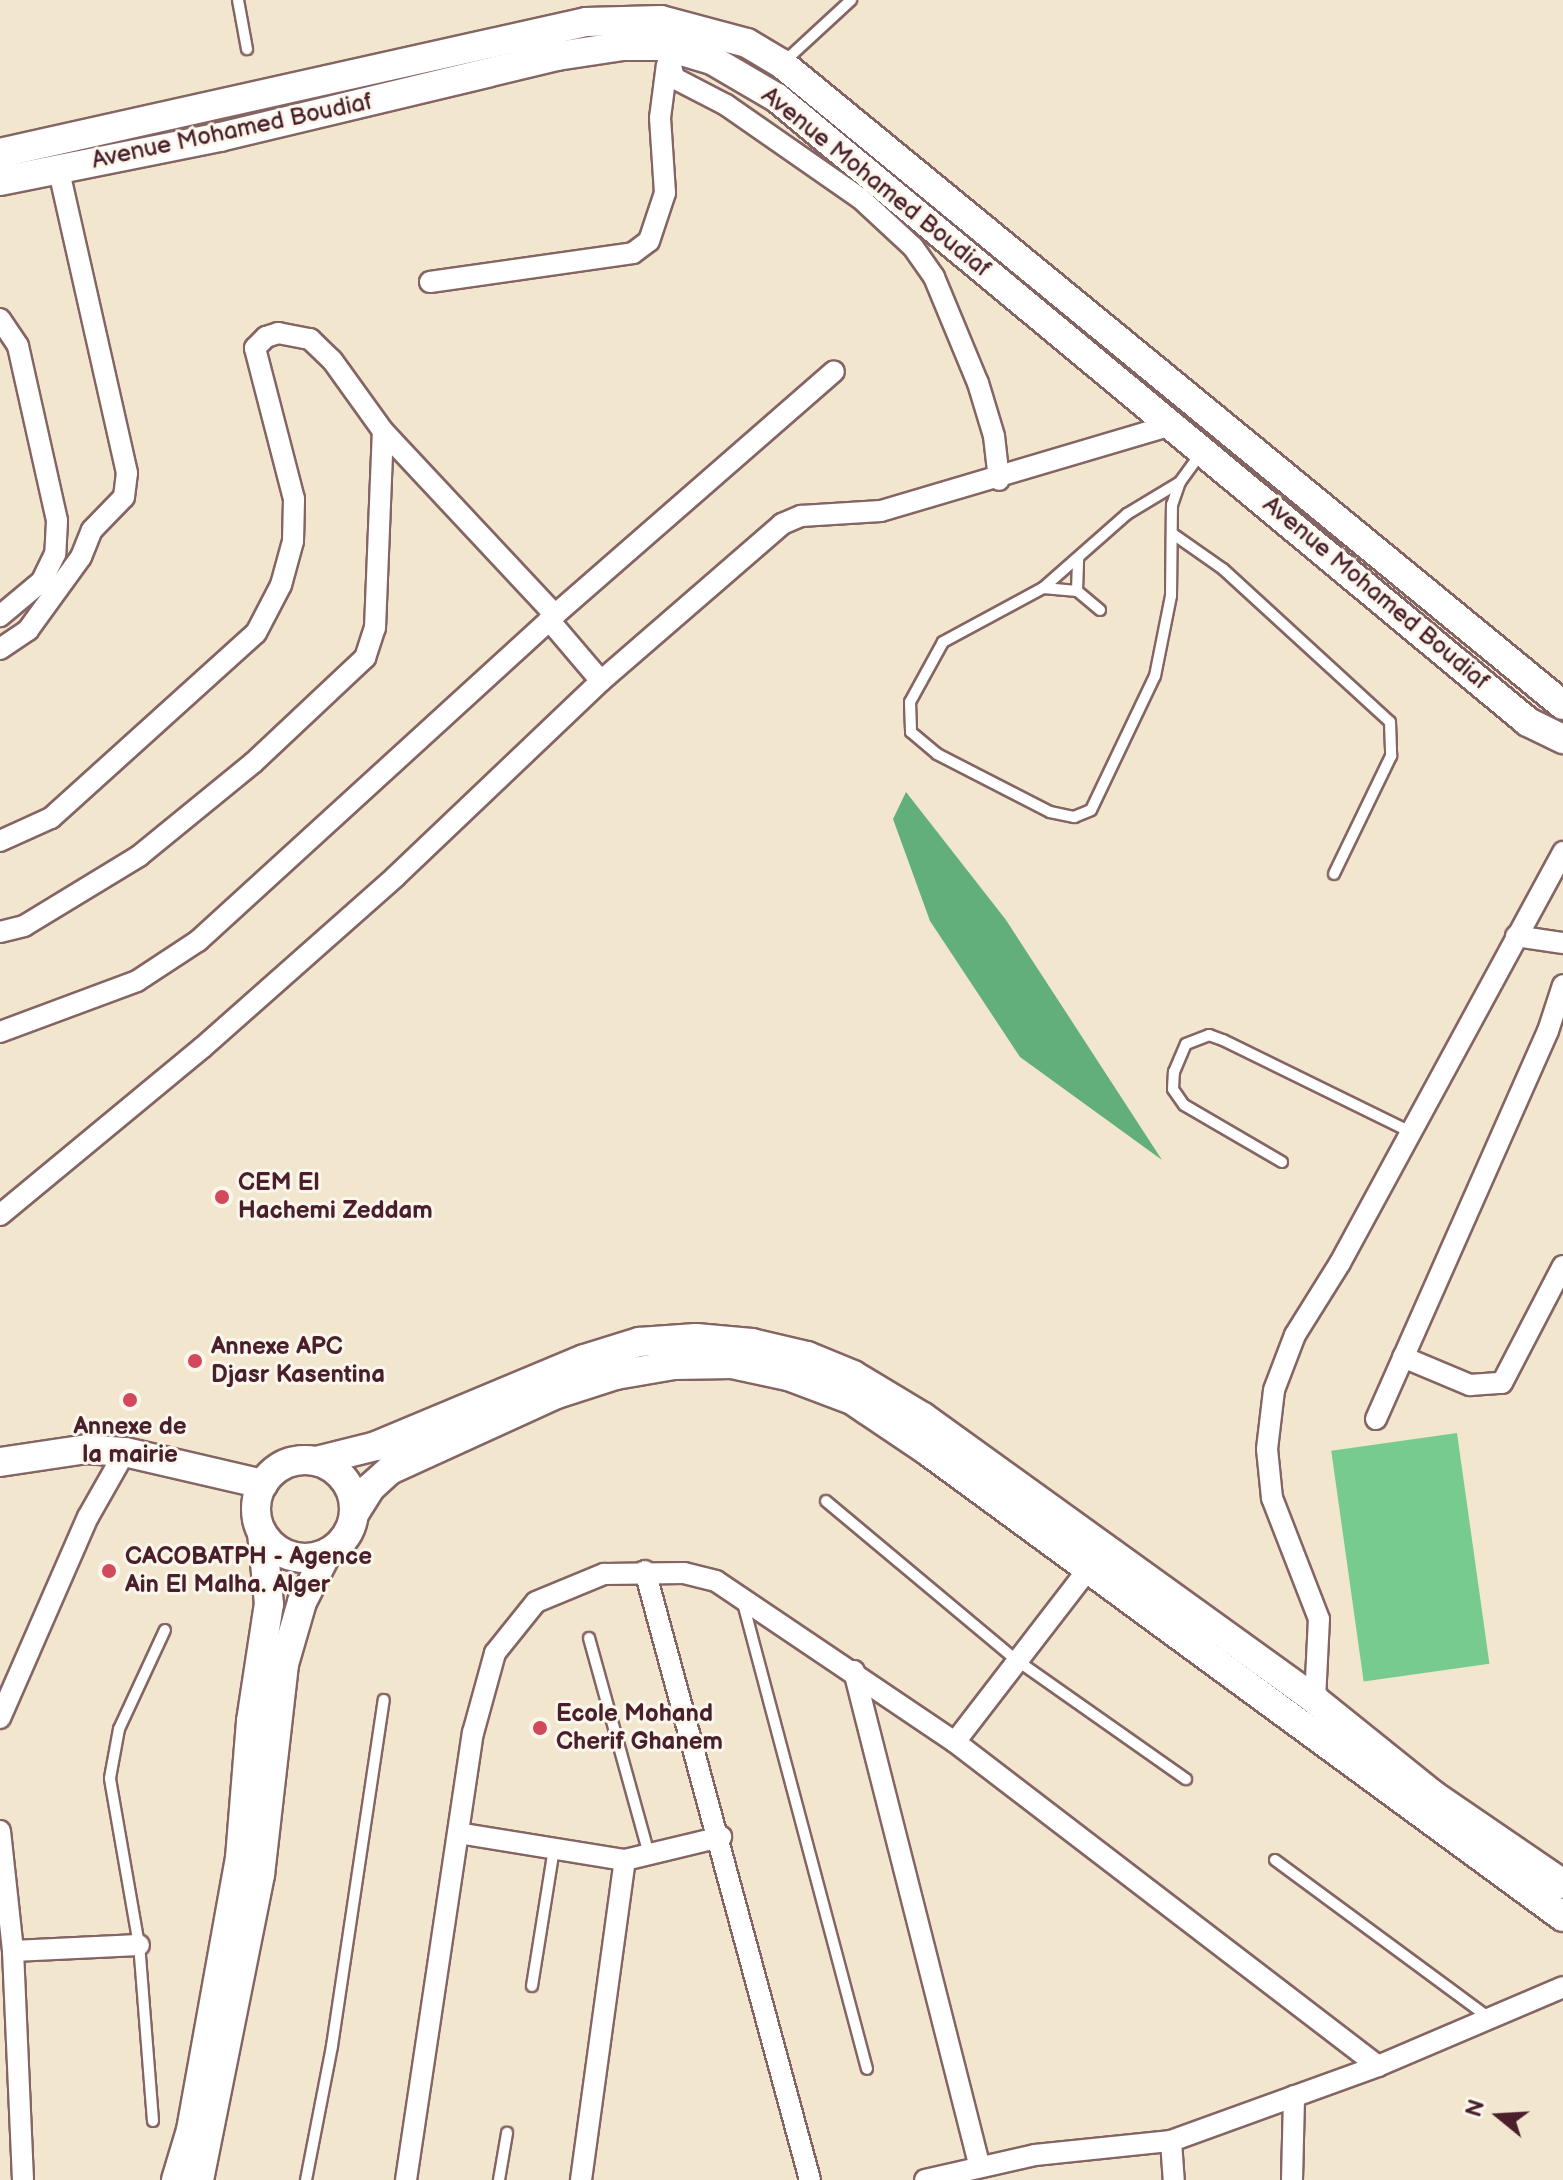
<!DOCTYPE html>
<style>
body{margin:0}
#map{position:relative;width:1563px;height:2180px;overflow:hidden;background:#f2e7ce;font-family:"Balsamiq Sans",sans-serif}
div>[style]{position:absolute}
.green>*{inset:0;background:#78cb8e;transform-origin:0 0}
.forest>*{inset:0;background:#62af79}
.roads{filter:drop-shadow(2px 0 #856564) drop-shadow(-2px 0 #856564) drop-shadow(0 2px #856564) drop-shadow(0 -2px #856564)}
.lane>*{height:10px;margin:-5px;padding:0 5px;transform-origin:5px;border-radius:5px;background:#fff}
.street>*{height:20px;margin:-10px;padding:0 10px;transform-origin:10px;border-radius:10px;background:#fff}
.secondary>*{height:28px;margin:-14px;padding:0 14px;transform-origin:14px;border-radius:14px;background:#fff}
.secondary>.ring{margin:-14px;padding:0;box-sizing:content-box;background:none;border:28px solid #fff;border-radius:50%}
.dots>*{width:22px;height:22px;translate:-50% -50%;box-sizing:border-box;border:4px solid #fbf7ec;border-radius:50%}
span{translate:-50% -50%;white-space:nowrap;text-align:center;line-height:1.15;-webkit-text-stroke:6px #fbf7ec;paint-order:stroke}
.street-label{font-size:24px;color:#4a1f2b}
.poi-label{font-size:24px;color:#4a1f2b;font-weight:700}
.left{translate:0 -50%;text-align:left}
.north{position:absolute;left:1459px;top:2076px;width:80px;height:80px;-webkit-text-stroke:6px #fbf7ec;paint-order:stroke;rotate:288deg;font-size:22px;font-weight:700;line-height:32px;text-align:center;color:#4a1f2b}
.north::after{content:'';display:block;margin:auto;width:28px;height:36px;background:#4a1f2b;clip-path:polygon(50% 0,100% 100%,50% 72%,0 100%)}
</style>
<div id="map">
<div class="green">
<div style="left:1457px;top:1433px;width:233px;height:127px;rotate:82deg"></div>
</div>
<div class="forest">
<div style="clip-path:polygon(906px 792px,1006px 920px,1162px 1160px,1020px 1057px,930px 921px,893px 819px)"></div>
</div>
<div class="roads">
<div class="lane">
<div style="left:238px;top:0;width:50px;rotate:79.6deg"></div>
<div style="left:785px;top:61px;width:90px;rotate:-42.7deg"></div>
<div style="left:1173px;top:534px;width:61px;rotate:35deg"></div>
<div style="left:1223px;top:569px;width:226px;rotate:42.5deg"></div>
<div style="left:1390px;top:722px;width:34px;rotate:88deg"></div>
<div style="left:1391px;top:756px;width:131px;rotate:115.8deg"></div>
<div style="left:1043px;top:588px;width:112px;rotate:-41.4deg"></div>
<div style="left:1127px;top:514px;width:62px;rotate:-31.1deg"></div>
<div style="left:1077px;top:591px;width:33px;rotate:-88deg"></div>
<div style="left:1100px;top:610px;width:30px;rotate:-140deg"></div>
<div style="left:1077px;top:591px;width:34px;rotate:-175deg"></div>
<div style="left:1043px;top:588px;width:114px;rotate:151.6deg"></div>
<div style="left:943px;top:642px;width:68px;rotate:118.8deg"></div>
<div style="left:910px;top:702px;width:30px;rotate:88deg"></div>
<div style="left:911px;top:732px;width:34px;rotate:40deg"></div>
<div style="left:937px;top:754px;width:127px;rotate:27.2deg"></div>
<div style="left:1050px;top:812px;width:25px;rotate:12deg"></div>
<div style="left:1074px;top:817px;width:18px;rotate:-22deg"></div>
<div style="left:1091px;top:810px;width:148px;rotate:-64.5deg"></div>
<div style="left:1155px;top:676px;width:82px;rotate:-78.7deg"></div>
<div style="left:1171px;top:596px;width:91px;rotate:-89.4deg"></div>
<div style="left:1172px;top:505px;width:24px;rotate:-71deg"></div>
<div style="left:1180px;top:482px;width:34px;rotate:-54deg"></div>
<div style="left:1282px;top:1162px;width:113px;rotate:-149.8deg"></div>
<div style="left:1184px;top:1105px;width:19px;rotate:-125deg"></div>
<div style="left:1173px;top:1089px;width:17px;rotate:-87deg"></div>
<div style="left:1174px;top:1072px;width:30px;rotate:-67deg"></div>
<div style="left:1186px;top:1044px;width:25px;rotate:-21deg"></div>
<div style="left:1209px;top:1035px;width:15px;rotate:20deg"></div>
<div style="left:1223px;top:1040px;width:209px;rotate:26.1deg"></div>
<div style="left:826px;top:1501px;width:246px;rotate:39.9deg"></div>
<div style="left:1015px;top:1659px;width:209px;rotate:35.1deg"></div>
<div style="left:743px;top:1603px;width:482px;rotate:75.1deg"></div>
<div style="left:589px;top:1638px;width:225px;rotate:74.5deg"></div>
<div style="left:1275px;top:1860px;width:265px;rotate:36.4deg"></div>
<div style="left:532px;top:1986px;width:139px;rotate:-80.9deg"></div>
<div style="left:153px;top:2121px;width:177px;rotate:-94.5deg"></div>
<div style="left:139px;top:1945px;width:169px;rotate:-99.9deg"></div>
<div style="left:110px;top:1778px;width:50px;rotate:-79.6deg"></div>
<div style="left:119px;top:1729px;width:109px;rotate:-65.1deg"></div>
<div style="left:306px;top:2180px;width:136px;rotate:-79deg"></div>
<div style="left:332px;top:2046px;width:350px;rotate:-81.5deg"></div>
<div style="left:499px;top:2180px;width:48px;rotate:-80.3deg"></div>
</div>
<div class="street">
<div style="left:664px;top:37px;width:42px;rotate:76.3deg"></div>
<div style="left:674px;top:78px;width:59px;rotate:27.4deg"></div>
<div style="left:726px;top:105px;width:163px;rotate:34.8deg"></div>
<div style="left:860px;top:198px;width:72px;rotate:42.8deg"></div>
<div style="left:913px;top:247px;width:37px;rotate:55deg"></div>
<div style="left:934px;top:277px;width:115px;rotate:67.5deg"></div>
<div style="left:978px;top:383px;width:55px;rotate:73.2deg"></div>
<div style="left:994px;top:436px;width:44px;rotate:83.5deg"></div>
<div style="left:430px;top:282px;width:205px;rotate:-8.1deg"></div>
<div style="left:633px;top:253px;width:20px;rotate:-37deg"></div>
<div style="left:649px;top:241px;width:51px;rotate:-71.6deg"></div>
<div style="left:665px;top:193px;width:75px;rotate:-93.8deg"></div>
<div style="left:660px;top:118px;width:54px;rotate:-82.6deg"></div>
<div style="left:0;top:319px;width:32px;rotate:56deg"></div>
<div style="left:18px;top:346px;width:179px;rotate:77.4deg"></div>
<div style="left:57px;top:521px;width:33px;rotate:93deg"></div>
<div style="left:55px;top:554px;width:30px;rotate:116deg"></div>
<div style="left:42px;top:581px;width:55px;rotate:140.2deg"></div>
<div style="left:549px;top:620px;width:80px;rotate:49.6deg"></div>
<div style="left:0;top:649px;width:34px;rotate:-34deg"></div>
<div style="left:28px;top:630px;width:90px;rotate:-54deg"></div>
<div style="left:81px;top:557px;width:29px;rotate:-68deg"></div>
<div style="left:92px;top:530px;width:46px;rotate:-45.9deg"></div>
<div style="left:124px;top:497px;width:24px;rotate:-83deg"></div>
<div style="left:127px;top:473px;width:313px;rotate:-102.7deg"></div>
<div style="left:0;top:841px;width:56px;rotate:-24.3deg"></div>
<div style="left:51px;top:818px;width:276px;rotate:-42.1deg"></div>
<div style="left:256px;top:633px;width:54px;rotate:-62.5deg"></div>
<div style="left:281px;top:585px;width:46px;rotate:-74.7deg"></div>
<div style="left:293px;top:541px;width:42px;rotate:-88.6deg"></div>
<div style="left:294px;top:499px;width:156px;rotate:-104.5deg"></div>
<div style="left:255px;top:348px;width:16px;rotate:-45deg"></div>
<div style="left:266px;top:337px;width:13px;rotate:-18deg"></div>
<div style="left:278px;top:333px;width:33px;rotate:11deg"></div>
<div style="left:310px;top:339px;width:30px;rotate:44deg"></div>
<div style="left:332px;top:360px;width:87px;rotate:54.3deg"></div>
<div style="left:383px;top:431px;width:252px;rotate:46.9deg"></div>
<div style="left:0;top:932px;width:25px;rotate:-14deg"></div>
<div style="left:24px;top:926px;width:135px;rotate:-31.3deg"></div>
<div style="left:139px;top:856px;width:147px;rotate:-39.2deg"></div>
<div style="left:253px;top:763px;width:154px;rotate:-43.2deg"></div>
<div style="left:365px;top:658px;width:32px;rotate:-72deg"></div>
<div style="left:375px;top:628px;width:197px;rotate:-87.7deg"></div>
<div style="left:1516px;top:936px;width:48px;rotate:8.5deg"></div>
<div style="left:0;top:1032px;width:146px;rotate:-20.4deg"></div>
<div style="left:137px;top:981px;width:73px;rotate:-33.3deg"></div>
<div style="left:198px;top:941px;width:476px;rotate:-42.4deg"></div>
<div style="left:549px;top:620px;width:378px;rotate:-41.1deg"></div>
<div style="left:0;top:1215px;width:262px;rotate:-39.6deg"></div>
<div style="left:202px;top:1048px;width:258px;rotate:-41.5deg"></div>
<div style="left:395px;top:877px;width:284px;rotate:-43.6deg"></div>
<div style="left:601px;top:681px;width:240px;rotate:-40.9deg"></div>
<div style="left:782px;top:524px;width:21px;rotate:-23deg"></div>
<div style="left:801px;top:516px;width:80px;rotate:-3.6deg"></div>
<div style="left:881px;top:511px;width:307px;rotate:-16.5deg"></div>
<div style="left:1403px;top:1357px;width:73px;rotate:22.7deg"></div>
<div style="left:1470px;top:1385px;width:32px;rotate:-4deg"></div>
<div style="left:1502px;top:1383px;width:132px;rotate:-62.5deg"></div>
<div style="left:1376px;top:1419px;width:424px;rotate:-66.1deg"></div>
<div style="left:1548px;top:1031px;width:48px;rotate:-71.9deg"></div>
<div style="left:645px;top:1571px;width:631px;rotate:74.84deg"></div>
<div style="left:854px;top:1671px;width:509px;rotate:75.77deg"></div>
<div style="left:1315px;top:1700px;width:81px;rotate:-87.2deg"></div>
<div style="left:1319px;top:1619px;width:130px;rotate:-111.2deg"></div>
<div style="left:1272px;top:1498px;width:49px;rotate:-95.8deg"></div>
<div style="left:1267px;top:1449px;width:59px;rotate:-83.2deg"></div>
<div style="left:1274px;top:1390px;width:59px;rotate:-69.1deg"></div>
<div style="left:1295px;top:1335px;width:85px;rotate:-58deg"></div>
<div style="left:1340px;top:1263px;width:468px;rotate:-61.5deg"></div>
<div style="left:0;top:1718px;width:219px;rotate:-66.4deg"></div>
<div style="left:88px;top:1517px;width:75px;rotate:-60.4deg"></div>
<div style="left:955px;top:1742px;width:533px;rotate:37.45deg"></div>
<div style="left:0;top:1831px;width:121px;rotate:83.8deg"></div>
<div style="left:13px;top:1951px;width:229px;rotate:87.5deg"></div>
<div style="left:458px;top:1833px;width:169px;rotate:9.2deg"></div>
<div style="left:625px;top:1860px;width:99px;rotate:-13.5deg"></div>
<div style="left:13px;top:1951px;width:126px;rotate:-2.7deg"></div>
<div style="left:1171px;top:2141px;width:39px;rotate:86deg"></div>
<div style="left:406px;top:2180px;width:452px;rotate:-81.5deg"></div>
<div style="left:473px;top:1733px;width:83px;rotate:-74.6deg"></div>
<div style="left:495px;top:1653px;width:65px;rotate:-51.2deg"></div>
<div style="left:536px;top:1602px;width:74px;rotate:-22.4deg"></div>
<div style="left:604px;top:1574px;width:80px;rotate:-0.7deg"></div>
<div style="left:684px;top:1573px;width:33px;rotate:14deg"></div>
<div style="left:716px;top:1581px;width:288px;rotate:34deg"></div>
<div style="left:955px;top:1742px;width:218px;rotate:-52.4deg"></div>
<div style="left:581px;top:2180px;width:323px;rotate:-82.2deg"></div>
<div style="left:925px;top:2180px;width:113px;rotate:-12.8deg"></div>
<div style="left:1035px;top:2155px;width:137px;rotate:-5.9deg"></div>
<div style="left:1171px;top:2141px;width:220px;rotate:-19.9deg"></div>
<div style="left:1378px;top:2066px;width:201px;rotate:-23.1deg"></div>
<div style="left:1292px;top:2180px;width:84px;rotate:-88.6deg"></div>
</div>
<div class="secondary">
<div style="left:0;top:153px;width:600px;rotate:-12.6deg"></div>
<div style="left:586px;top:22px;width:75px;rotate:-1.5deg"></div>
<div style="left:661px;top:20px;width:89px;rotate:15deg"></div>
<div style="left:747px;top:43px;width:41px;rotate:31deg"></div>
<div style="left:782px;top:64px;width:1010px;rotate:39.38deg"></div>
<div style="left:0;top:181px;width:224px;rotate:-11.3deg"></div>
<div style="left:220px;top:137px;width:347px;rotate:-13.5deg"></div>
<div style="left:557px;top:56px;width:67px;rotate:-8.6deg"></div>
<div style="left:623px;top:46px;width:42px"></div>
<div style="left:665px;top:46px;width:49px;rotate:16.6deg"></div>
<div style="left:712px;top:60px;width:75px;rotate:30.3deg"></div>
<div style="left:777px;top:98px;width:976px;rotate:39.72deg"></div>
<div style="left:1528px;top:722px;width:39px;rotate:26deg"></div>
<div class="ring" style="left:256px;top:1460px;width:70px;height:70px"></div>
<div style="left:316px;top:1461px;width:62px;rotate:-14deg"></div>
<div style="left:376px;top:1446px;width:225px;rotate:-22.7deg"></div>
<div style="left:584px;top:1359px;width:58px;rotate:-17.2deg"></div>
<div style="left:639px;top:1342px;width:57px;rotate:-4deg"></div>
<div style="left:696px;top:1338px;width:56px;rotate:5.1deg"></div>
<div style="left:752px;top:1343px;width:57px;rotate:13.3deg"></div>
<div style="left:807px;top:1356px;width:50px;rotate:22.4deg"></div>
<div style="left:853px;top:1375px;width:82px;rotate:31deg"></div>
<div style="left:923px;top:1417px;width:483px;rotate:35.8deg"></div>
<div style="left:1315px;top:1700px;width:151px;rotate:38.8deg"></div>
<div style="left:1433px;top:1795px;width:158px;rotate:34.4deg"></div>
<div style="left:0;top:1462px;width:88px;rotate:-8.5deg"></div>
<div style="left:87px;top:1449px;width:38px;rotate:5deg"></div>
<div style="left:125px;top:1452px;width:142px;rotate:13.1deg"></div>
<div style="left:354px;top:1514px;width:31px;rotate:-58deg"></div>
<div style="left:370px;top:1488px;width:27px;rotate:-42deg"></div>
<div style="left:390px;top:1470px;width:183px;rotate:-24.5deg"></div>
<div style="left:557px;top:1394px;width:62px;rotate:-17.9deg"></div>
<div style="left:616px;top:1375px;width:59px;rotate:-9.8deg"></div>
<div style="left:674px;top:1365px;width:58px;rotate:-1deg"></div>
<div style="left:732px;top:1364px;width:57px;rotate:12.1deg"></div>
<div style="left:788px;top:1376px;width:68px;rotate:20.6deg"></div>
<div style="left:852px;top:1400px;width:93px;rotate:34deg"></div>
<div style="left:929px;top:1452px;width:786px;rotate:36.26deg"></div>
<div style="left:176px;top:2180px;width:52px;rotate:-73.3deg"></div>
<div style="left:191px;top:2130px;width:276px;rotate:-79.8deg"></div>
<div style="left:240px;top:1858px;width:137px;rotate:-85.4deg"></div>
<div style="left:251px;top:1721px;width:118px;rotate:-81.3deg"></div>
<div style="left:269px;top:1604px;width:71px;rotate:-95.6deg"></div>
<div style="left:199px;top:2180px;width:311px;rotate:-78.7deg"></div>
<div style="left:260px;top:1875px;width:212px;rotate:-83.5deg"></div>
<div style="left:284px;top:1664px;width:65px;rotate:-73.8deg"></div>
<div style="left:302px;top:1602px;width:55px;rotate:-63deg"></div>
</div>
</div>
<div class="dots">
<div style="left:222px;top:1197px;background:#d1495b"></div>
<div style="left:195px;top:1361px;background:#d1495b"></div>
<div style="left:130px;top:1400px;background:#d1495b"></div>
<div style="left:109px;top:1571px;background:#d1495b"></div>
<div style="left:540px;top:1728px;background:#d1495b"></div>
</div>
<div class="street-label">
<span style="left:232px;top:131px;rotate:-12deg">Avenue Mohamed Boudiaf</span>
<span style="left:876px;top:182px;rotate:39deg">Avenue Mohamed Boudiaf</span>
<span style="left:1376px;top:593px;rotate:40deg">Avenue Mohamed Boudiaf</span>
</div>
<div class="poi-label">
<span class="left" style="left:238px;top:1197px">CEM El<br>Hachemi Zeddam</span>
<span class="left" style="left:211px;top:1361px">Annexe APC<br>Djasr Kasentina</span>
<span style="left:130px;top:1441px">Annexe de<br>la mairie</span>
<span class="left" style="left:125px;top:1571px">CACOBATPH - Agence<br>Ain El Malha. Alger</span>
<span class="left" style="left:556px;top:1728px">Ecole Mohand<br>Cherif Ghanem</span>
</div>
<div class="north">N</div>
</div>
